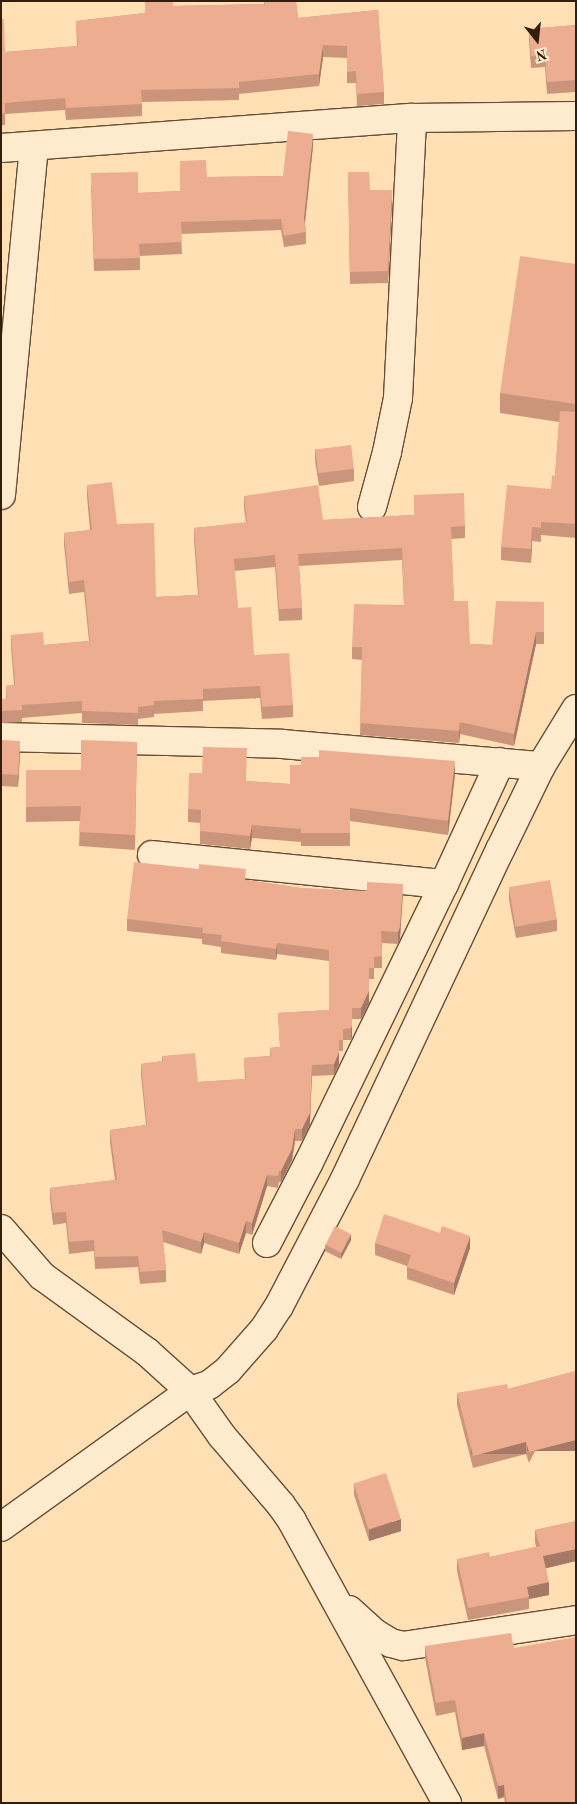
<!DOCTYPE html>
<style>
body{margin:0}
#map{position:relative;width:577px;height:1804px;overflow:hidden;background:#fee0b4;font-family:"Old Standard TT",serif}
div>[style]{position:absolute}
.roads{filter:drop-shadow(1px 0 #664e37) drop-shadow(-1px 0 #664e37) drop-shadow(0 1px #664e37) drop-shadow(0 -1px #664e37)}
.minor>*{height:28px;margin:-14px;padding:0 14px;transform-origin:14px;border-radius:14px;background:#feebce}
.wall>*{inset:0;background:#cb957c}
.shaded-wall>*{inset:0;background:#a57965;transform-origin:0 0}
.building>*{inset:0;background:#ecad90;transform-origin:0 0}
span{translate:-50% -50%;white-space:nowrap;text-align:center;line-height:1.15;-webkit-text-stroke:4.5px #feebce;paint-order:stroke}
.frame{position:absolute;inset:0;border:2px solid #331d0d;pointer-events:none}
.north{position:absolute;left:512px;top:15px;width:50px;height:50px;-webkit-text-stroke:4px #feebce;paint-order:stroke;rotate:164deg;font-size:14px;font-weight:700;line-height:20px;text-align:center;color:#331d0d}
.north::after{content:'';display:block;margin:auto;width:18px;height:22px;background:#331d0d;clip-path:polygon(50% 0,100% 100%,50% 72%,0 100%)}
</style>
<div id="map">
<div class="roads">
<div class="minor">
<div style="left:1px;top:148px;width:412px;rotate:-4.2deg"></div>
<div style="left:412px;top:118px;width:164px;rotate:-0.7deg"></div>
<div style="left:1px;top:495px;width:350px;rotate:-84.6deg"></div>
<div style="left:372px;top:507px;width:57px;rotate:-74.7deg"></div>
<div style="left:387px;top:452px;width:55px;rotate:-78.5deg"></div>
<div style="left:398px;top:398px;width:280px;rotate:-87.1deg"></div>
<div style="left:1px;top:737px;width:281px;rotate:1.4deg"></div>
<div style="left:282px;top:744px;width:260px;rotate:4.9deg"></div>
<div style="left:152px;top:855px;width:293px;rotate:5.7deg"></div>
<div style="left:1px;top:1229px;width:62px;rotate:48.9deg"></div>
<div style="left:42px;top:1276px;width:130px;rotate:35.9deg"></div>
<div style="left:147px;top:1352px;width:58px;rotate:42.2deg"></div>
<div style="left:190px;top:1391px;width:55px;rotate:54.6deg"></div>
<div style="left:222px;top:1436px;width:91px;rotate:49.5deg"></div>
<div style="left:281px;top:1505px;width:19px;rotate:55deg"></div>
<div style="left:292px;top:1521px;width:322px;rotate:61.2deg"></div>
<div style="left:267px;top:1243px;width:91px;rotate:-62.6deg"></div>
<div style="left:309px;top:1162px;width:309px;rotate:-64.1deg"></div>
<div style="left:444px;top:884px;width:134px;rotate:-65.3deg"></div>
<div style="left:1px;top:1527px;width:233px;rotate:-35.7deg"></div>
<div style="left:190px;top:1391px;width:20px;rotate:-18deg"></div>
<div style="left:209px;top:1385px;width:24px;rotate:-38deg"></div>
<div style="left:228px;top:1370px;width:55px;rotate:-48.7deg"></div>
<div style="left:264px;top:1329px;width:27px;rotate:-57deg"></div>
<div style="left:279px;top:1306px;width:143px;rotate:-62.5deg"></div>
<div style="left:345px;top:1179px;width:364px;rotate:-64.8deg"></div>
<div style="left:500px;top:850px;width:93px;rotate:-64deg"></div>
<div style="left:541px;top:766px;width:67px;rotate:-58.4deg"></div>
<div style="left:349px;top:1610px;width:36px;rotate:42deg"></div>
<div style="left:376px;top:1634px;width:17px;rotate:31deg"></div>
<div style="left:391px;top:1643px;width:12px;rotate:14deg"></div>
<div style="left:403px;top:1646px;width:175px;rotate:-8.5deg"></div>
</div>
</div>
<div class="wall">
<div style="clip-path:polygon(264px 1px,296px 1px,298px 18px,378px 10px,384px 92px,384px 104px,357px 106px,356px 83px,347px 83px,347px 58px,323px 57px,319px 86px,239px 94px,239px 100px,142px 102px,142px 116px,66px 120px,65px 110px,5px 114px,5px 125px,1px 125px,1px 19px,5px 52px,77px 46px,76px 21px,145px 13px,173px 6px,264px 4px)"></div>
<div style="clip-path:polygon(576px 25px,576px 92px,547px 94px,545px 67px,531px 68px,529px 41px,529px 29px)"></div>
<div style="clip-path:polygon(313px 146px,305px 223px,306px 232px,306px 244px,284px 247px,281px 230px,181px 234px,182px 254px,140px 256px,140px 270px,94px 271px,91px 185px,138px 193px,180px 191px,207px 177px,283px 176px)"></div>
<div style="clip-path:polygon(348px 172px,370px 190px,392px 202px,388px 283px,350px 284px)"></div>
<div style="clip-path:polygon(576px 264px,576px 538px,541px 535px,541px 542px,532px 541px,531px 563px,501px 560px,501px 547px,551px 489px,555px 476px,559px 422px,500px 413px,500px 393px)"></div>
<div style="clip-path:polygon(315px 449px,354px 469px,354px 481px,319px 486px,315px 461px)"></div>
<div style="clip-path:polygon(87px 485px,117px 524px,156px 597px,198px 595px,194px 540px,194px 528px,246px 523px,244px 508px,244px 496px,323px 520px,414px 515px,414px 495px,465px 526px,465px 538px,451px 539px,454px 601px,470px 644px,492px 645px,544px 602px,544px 644px,536px 644px,514px 746px,460px 734px,459px 743px,360px 735px,362px 660px,352px 659px,352px 647px,404px 605px,402px 560px,299px 566px,302px 608px,302px 620px,279px 621px,275px 567px,234px 571px,238px 608px,254px 655px,293px 705px,293px 717px,262px 719px,260px 698px,203px 701px,203px 711px,154px 714px,154px 717px,138px 719px,138px 725px,82px 723px,82px 713px,22px 718px,22px 722px,1px 723px,1px 699px,6px 699px,6px 686px,14px 685px,11px 647px,11px 635px,44px 645px,89px 641px,84px 592px,69px 594px,64px 545px,64px 533px,90px 530px,87px 497px)"></div>
<div style="clip-path:polygon(1px 740px,20px 753px,18px 787px,1px 786px)"></div>
<div style="clip-path:polygon(137px 742px,135px 850px,79px 846px,80px 821px,26px 822px,26px 770px,81px 770px)"></div>
<div style="clip-path:polygon(202px 773px,246px 781px,290px 784px,455px 774px,448px 835px,350px 821px,350px 846px,301px 846px,301px 842px,252px 838px,250px 849px,200px 844px,200px 823px,188px 822px,188px 809px)"></div>
<div style="clip-path:polygon(246px 880px,301px 888px,403px 896px,400px 939px,398px 944px,382px 943px,382px 968px,374px 968px,374px 979px,369px 979px,369px 1003px,361px 1019px,352px 1019px,352px 1037px,351px 1040px,343px 1040px,343px 1051px,339px 1051px,339px 1064px,334px 1075px,312px 1076px,310px 1124px,302px 1141px,295px 1141px,292px 1160px,281px 1182px,279px 1182px,278px 1188px,267px 1186px,252px 1235px,246px 1233px,239px 1254px,204px 1243px,201px 1254px,163px 1242px,166px 1270px,166px 1282px,140px 1284px,138px 1267px,95px 1269px,94px 1251px,69px 1254px,66px 1223px,53px 1225px,50px 1199px,50px 1188px,115px 1180px,110px 1142px,110px 1130px,146px 1125px,141px 1075px,141px 1064px,162px 1061px,162px 1056px,198px 1082px,245px 1079px,244px 1058px,270px 1056px,270px 1048px,280px 1047px,278px 1013px,329px 1010px,329px 961px,277px 954px,276px 960px,221px 953px,221px 947px,202px 944px,202px 939px,127px 931px,127px 919px)"></div>
<div style="clip-path:polygon(509px 888px,557px 919px,557px 931px,516px 938px,509px 900px)"></div>
<div style="clip-path:polygon(351px 1240px,341px 1259px,325px 1251px,325px 1245px)"></div>
<div style="clip-path:polygon(375px 1243px,470px 1248px,454px 1295px,407px 1279px,407px 1266px,375px 1255px)"></div>
<div style="clip-path:polygon(576px 1371px,529px 1463px,526px 1454px,473px 1468px,457px 1405px,457px 1393px,508px 1389px)"></div>
<div style="clip-path:polygon(354px 1483px,401px 1531px,369px 1541px,354px 1495px)"></div>
<div style="clip-path:polygon(576px 1521px,576px 1561px,546px 1568px,549px 1595px,529px 1599px,529px 1609px,468px 1620px,457px 1571px,457px 1559px,490px 1557px,536px 1547px,535px 1542px,535px 1530px)"></div>
<div style="clip-path:polygon(425px 1646px,514px 1648px,576px 1803px,505px 1803px,504px 1797px,498px 1799px,484px 1746px,462px 1750px,455px 1712px,436px 1716px,425px 1658px)"></div>
</div>
<div class="shaded-wall">
<div style="clip-path:polygon(323px 45px,323px 57px,319px 86px,319px 74px)"></div>
<div style="clip-path:polygon(313px 134px,313px 146px,304px 230px,304px 218px)"></div>
<div style="clip-path:polygon(392px 190px,392px 202px,388px 283px,388px 271px)"></div>
<div style="clip-path:polygon(532px 527px,532px 541px,531px 563px,531px 549px)"></div>
<div style="clip-path:polygon(536px 632px,536px 644px,514px 746px,514px 734px)"></div>
<div style="clip-path:polygon(460px 722px,460px 734px,459px 743px,459px 731px)"></div>
<div style="clip-path:polygon(20px 741px,20px 753px,18px 787px,18px 775px)"></div>
<div style="clip-path:polygon(455px 761px,455px 774px,448px 835px,448px 821px)"></div>
<div style="clip-path:polygon(252px 825px,252px 838px,250px 849px,250px 836px)"></div>
<div style="clip-path:polygon(403px 884px,400px 939px,398px 944px,398px 932px)"></div>
<div style="clip-path:polygon(277px 943px,277px 954px,276px 960px,276px 949px)"></div>
<div style="clip-path:polygon(369px 968px,369px 1003px,361px 1019px,361px 1008px)"></div>
<div style="clip-path:polygon(352px 1026px,352px 1037px,351px 1040px,351px 1028px)"></div>
<div style="clip-path:polygon(339px 1052px,339px 1064px,334px 1075px,334px 1064px)"></div>
<div style="clip-path:polygon(312px 1065px,310px 1124px,302px 1141px,302px 1129px)"></div>
<div style="clip-path:polygon(295px 1129px,295px 1141px,292px 1160px,281px 1182px,281px 1171px)"></div>
<div style="clip-path:polygon(267px 1175px,267px 1186px,252px 1235px,252px 1223px)"></div>
<div style="clip-path:polygon(246px 1221px,246px 1233px,239px 1254px,239px 1243px)"></div>
<div style="clip-path:polygon(204px 1232px,204px 1243px,201px 1254px,201px 1242px)"></div>
<div style="clip-path:polygon(351px 1234px,351px 1240px,341px 1259px,341px 1253px)"></div>
<div style="clip-path:polygon(470px 1236px,470px 1248px,454px 1295px,454px 1283px)"></div>
<div style="left:576px;top:1440px;width:11px;height:49px;rotate:90deg"></div>
<div style="left:526px;top:1442px;width:12px;height:55px;rotate:90deg"></div>
<div style="clip-path:polygon(401px 1519px,401px 1531px,369px 1541px,369px 1530px)"></div>
<div style="clip-path:polygon(576px 1549px,576px 1561px,543px 1569px,543px 1556px)"></div>
<div style="clip-path:polygon(549px 1582px,549px 1595px,529px 1599px,527px 1587px)"></div>
<div style="clip-path:polygon(484px 1733px,484px 1746px,462px 1750px,462px 1738px)"></div>
<div style="clip-path:polygon(504px 1785px,504px 1797px,498px 1799px,498px 1786px)"></div>
</div>
<div class="building">
<div style="clip-path:polygon(145px 1px,173px 1px,173px 6px,265px 4px,264px 1px,296px 1px,298px 18px,378px 10px,384px 92px,357px 94px,356px 71px,347px 72px,347px 46px,323px 45px,319px 74px,239px 82px,239px 88px,141px 90px,142px 104px,66px 108px,65px 98px,5px 103px,5px 113px,1px 114px,1px 19px,4px 19px,5px 52px,78px 46px,76px 21px,145px 13px)"></div>
<div style="clip-path:polygon(576px 25px,576px 80px,547px 82px,545px 55px,531px 56px,529px 29px)"></div>
<div style="clip-path:polygon(288px 131px,313px 134px,304px 218px,306px 232px,284px 236px,281px 219px,181px 222px,182px 242px,139px 244px,140px 258px,94px 259px,91px 173px,138px 172px,138px 193px,180px 191px,180px 161px,206px 160px,207px 177px,283px 176px)"></div>
<div style="clip-path:polygon(348px 172px,369px 172px,370px 190px,392px 190px,388px 271px,350px 272px)"></div>
<div style="clip-path:polygon(520px 256px,576px 264px,576px 404px,500px 393px)"></div>
<div style="clip-path:polygon(560px 411px,576px 412px,576px 524px,541px 522px,541px 528px,532px 527px,531px 549px,501px 547px,507px 485px,551px 489px,552px 475px,555px 476px)"></div>
<div style="left:351px;top:445px;width:24px;height:36px;rotate:83deg"></div>
<div style="clip-path:polygon(112px 482px,117px 524px,154px 523px,156px 597px,199px 595px,194px 528px,247px 522px,244px 496px,318px 485px,323px 520px,414px 515px,414px 495px,464px 493px,465px 526px,451px 527px,454px 601px,468px 601px,470px 644px,492px 645px,496px 601px,544px 602px,544px 632px,536px 632px,514px 734px,460px 722px,459px 731px,360px 723px,362px 647px,352px 647px,354px 604px,404px 605px,402px 548px,298px 554px,302px 608px,279px 609px,275px 555px,234px 559px,238px 608px,251px 607px,254px 655px,289px 653px,293px 705px,262px 707px,260px 686px,203px 689px,203px 699px,154px 701px,154px 705px,138px 707px,138px 713px,82px 711px,82px 701px,22px 705px,22px 710px,1px 711px,1px 699px,7px 699px,6px 686px,15px 685px,11px 635px,43px 632px,44px 645px,90px 641px,84px 580px,69px 582px,64px 533px,92px 530px,87px 485px)"></div>
<div style="left:1px;top:740px;width:19px;height:34px;rotate:3deg"></div>
<div style="clip-path:polygon(81px 740px,137px 742px,135px 835px,79px 832px,81px 806px,26px 807px,26px 770px,81px 770px)"></div>
<div style="clip-path:polygon(203px 747px,247px 748px,246px 781px,290px 784px,290px 765px,301px 765px,301px 757px,319px 757px,319px 750px,455px 761px,448px 821px,350px 808px,350px 833px,301px 833px,301px 829px,252px 825px,250px 836px,200px 831px,201px 810px,188px 809px,189px 773px,202px 773px)"></div>
<div style="clip-path:polygon(134px 862px,199px 869px,199px 864px,246px 869px,245px 880px,301px 888px,367px 891px,367px 882px,403px 884px,400px 927px,398px 932px,381px 931px,382px 956px,374px 957px,374px 968px,369px 968px,369px 991px,361px 1008px,352px 1008px,352px 1026px,351px 1028px,343px 1029px,343px 1040px,339px 1040px,339px 1052px,334px 1064px,312px 1065px,310px 1113px,302px 1129px,295px 1129px,292px 1149px,281px 1171px,279px 1171px,278px 1176px,267px 1175px,252px 1223px,246px 1221px,239px 1243px,204px 1232px,201px 1242px,162px 1230px,166px 1270px,140px 1272px,138px 1256px,95px 1257px,94px 1240px,69px 1242px,66px 1212px,53px 1213px,50px 1188px,117px 1180px,110px 1130px,147px 1125px,141px 1064px,163px 1061px,162px 1056px,195px 1053px,198px 1082px,246px 1079px,244px 1058px,271px 1056px,270px 1048px,280px 1047px,278px 1013px,329px 1010px,329px 950px,277px 943px,276px 949px,221px 941px,222px 935px,202px 933px,203px 928px,127px 919px)"></div>
<div style="left:550px;top:880px;width:40px;height:42px;rotate:80deg"></div>
<div style="clip-path:polygon(384px 1214px,440px 1233px,442px 1226px,470px 1236px,454px 1283px,407px 1267px,411px 1255px,375px 1243px)"></div>
<div style="left:335px;top:1226px;width:18px;height:21px;rotate:27deg"></div>
<div style="clip-path:polygon(576px 1371px,576px 1440px,529px 1452px,526px 1442px,473px 1456px,457px 1393px,507px 1384px,508px 1389px)"></div>
<div style="left:386px;top:1473px;width:48px;height:34px;rotate:72deg"></div>
<div style="clip-path:polygon(576px 1521px,576px 1549px,543px 1556px,549px 1582px,527px 1587px,529px 1597px,468px 1608px,457px 1559px,489px 1552px,490px 1557px,540px 1546px,535px 1530px)"></div>
<div style="clip-path:polygon(511px 1633px,514px 1648px,576px 1637px,576px 1803px,507px 1803px,504px 1785px,498px 1786px,484px 1733px,462px 1738px,455px 1700px,436px 1703px,425px 1646px)"></div>
</div>
<div class="frame"></div>
<div class="north">N</div>
</div>
